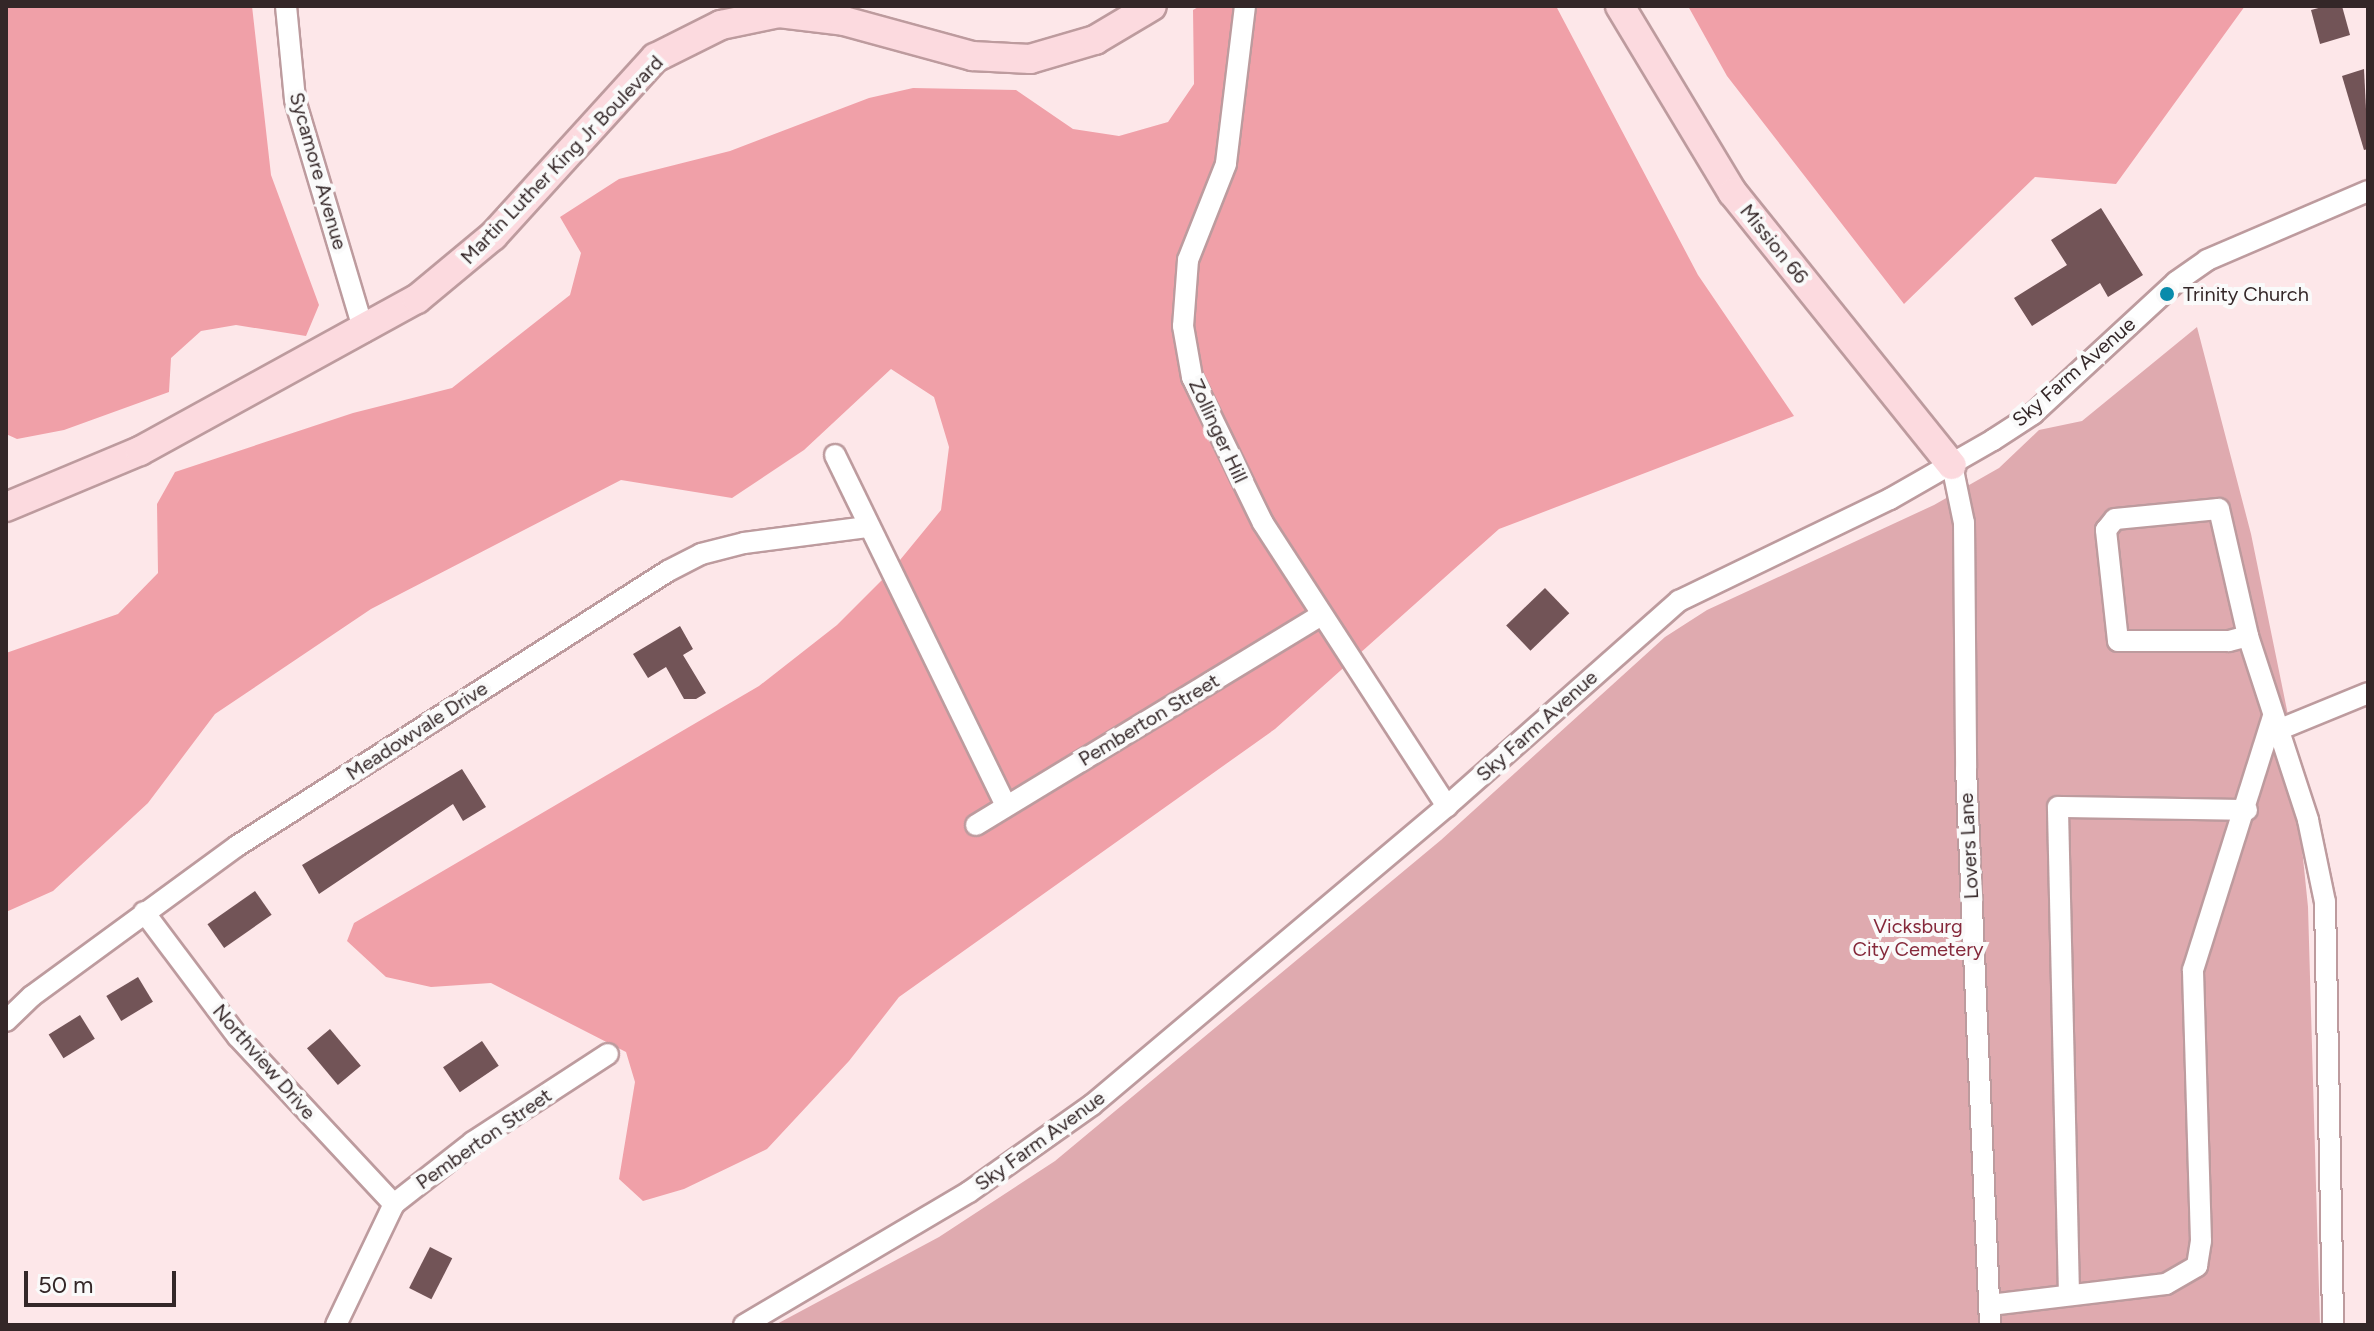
<!DOCTYPE html>
<style>
body{margin:0}
#map{position:relative;width:2374px;height:1331px;overflow:hidden;background:#fde7e9;font-family:Figtree,sans-serif}
div>[style]{position:absolute}
.green>*{inset:0;background:#dfaaaf}
.forest>*{inset:0;background:#f0a0a8}
.building>*{inset:0;background:#725457;transform-origin:0 0}
.roads{filter:drop-shadow(2px 0 #bd9b9e) drop-shadow(-2px 0 #bd9b9e) drop-shadow(0 2px #bd9b9e) drop-shadow(0 -2px #bd9b9e)}
.street>*{height:20px;margin:-10px;padding:0 10px;transform-origin:10px;border-radius:10px;background:#fff}
.secondary>*{height:28px;margin:-14px;padding:0 14px;transform-origin:14px;border-radius:14px;background:#fcdadf}
.dots>*{width:22px;height:22px;translate:-50% -50%;box-sizing:border-box;border:4px solid #fafafa;border-radius:50%}
span{translate:-50% -50%;white-space:nowrap;text-align:center;line-height:1.15;-webkit-text-stroke:8px #fafafa;paint-order:stroke}
.street-label{font-size:20px;color:#342728}
.poi-label{font-size:20px;color:#342728}
.left{translate:0 -50%;text-align:left}
.park-label{font-size:20px;color:#85293b}
.frame{position:absolute;inset:0;border:8px solid #342728;pointer-events:none}
.scale{position:absolute;left:24px;top:1271px;width:152px;height:36px;box-sizing:border-box;border:4px solid #342728;border-top:0;padding-left:10px;font-size:24px;line-height:28px;white-space:nowrap;color:#342728;-webkit-text-stroke:6px #fafafa;paint-order:stroke}
</style>
<div id="map">
<div class="green">
<div style="clip-path:polygon(2197px 327px,2251px 534px,2289px 720px,2308px 907px,2320px 1325px,775px 1325px,939px 1237px,1055px 1161px,1441px 840px,1665px 637px,1707px 610px,1934px 505px,1999px 468px,2039px 430px,2082px 421px)"></div>
</div>
<div class="forest">
<div style="clip-path:polygon(6px 6px,252px 6px,271px 175px,319px 305px,306px 336px,236px 325px,201px 331px,171px 358px,169px 392px,64px 430px,17px 439px,6px 434px)"></div>
<div style="clip-path:polygon(1200px 6px,1556px 6px,1698px 275px,1794px 416px,1499px 529px,1275px 729px,899px 997px,849px 1061px,767px 1149px,684px 1189px,643px 1201px,619px 1179px,635px 1082px,626px 1052px,491px 983px,431px 987px,386px 977px,347px 941px,354px 923px,759px 686px,837px 625px,891px 571px,941px 510px,949px 447px,934px 397px,891px 369px,804px 450px,732px 498px,621px 480px,371px 609px,215px 714px,148px 803px,53px 891px,6px 912px,6px 653px,118px 614px,158px 573px,157px 504px,175px 472px,353px 413px,452px 388px,570px 295px,581px 253px,560px 217px,619px 179px,730px 151px,869px 98px,913px 88px,1016px 90px,1073px 129px,1119px 136px,1168px 122px,1194px 84px,1193px 10px)"></div>
<div style="clip-path:polygon(1688px 6px,2245px 6px,2116px 184px,2035px 177px,1904px 304px,1727px 76px)"></div>
</div>
<div class="building">
<div style="clip-path:polygon(2326px 6px,2342px 6px,2350px 35px,2320px 44px,2311px 10px)"></div>
<div style="clip-path:polygon(2364px 69px,2368px 149px,2364px 150px,2342px 76px)"></div>
<div style="clip-path:polygon(2101px 208px,2143px 275px,2108px 297px,2100px 283px,2032px 326px,2014px 298px,2067px 265px,2051px 240px)"></div>
<div style="left:1545px;top:588px;width:35px;height:54px;rotate:46deg"></div>
<div style="clip-path:polygon(680px 626px,693px 649px,683px 655px,706px 693px,696px 699px,684px 699px,666px 667px,648px 678px,633px 654px)"></div>
<div style="clip-path:polygon(462px 769px,486px 807px,463px 821px,453px 804px,319px 894px,302px 865px)"></div>
<div style="left:255px;top:891px;width:29px;height:58px;rotate:55deg"></div>
<div style="left:138px;top:977px;width:29px;height:37px;rotate:59deg"></div>
<div style="left:80px;top:1015px;width:28px;height:37px;rotate:58deg"></div>
<div style="left:330px;top:1029px;width:48px;height:30px;rotate:50deg"></div>
<div style="left:482px;top:1041px;width:30px;height:47px;rotate:56deg"></div>
<div style="left:430px;top:1247px;width:25px;height:46px;rotate:27deg"></div>
</div>
<div class="roads">
<div class="street">
<div style="left:286px;top:6px;width:94px;rotate:84.5deg"></div>
<div style="left:295px;top:100px;width:242px;rotate:73.4deg"></div>
<div style="left:1245px;top:6px;width:159px;rotate:96.9deg"></div>
<div style="left:1226px;top:164px;width:103px;rotate:111.6deg"></div>
<div style="left:1188px;top:260px;width:66px;rotate:94.3deg"></div>
<div style="left:1183px;top:326px;width:52px;rotate:80deg"></div>
<div style="left:1192px;top:377px;width:162px;rotate:64.1deg"></div>
<div style="left:1263px;top:523px;width:338px;rotate:57deg"></div>
<div style="left:835px;top:455px;width:390px;rotate:64deg"></div>
<div style="left:1952px;top:465px;width:59px;rotate:78.3deg"></div>
<div style="left:1964px;top:523px;width:245px;rotate:89.5deg"></div>
<div style="left:1966px;top:768px;width:558px;rotate:87.53deg"></div>
<div style="left:2248px;top:636px;width:20px;rotate:165deg"></div>
<div style="left:2229px;top:641px;width:111px;rotate:180deg"></div>
<div style="left:2118px;top:641px;width:112px;rotate:-96.2deg"></div>
<div style="left:2106px;top:530px;width:14px;rotate:-51deg"></div>
<div style="left:2115px;top:519px;width:104px;rotate:-5.5deg"></div>
<div style="left:2219px;top:509px;width:130px;rotate:77.1deg"></div>
<div style="left:2248px;top:636px;width:194px;rotate:71.9deg"></div>
<div style="left:2308px;top:820px;width:84px;rotate:78.3deg"></div>
<div style="left:2325px;top:902px;width:423px;rotate:88.9deg"></div>
<div style="left:2278px;top:730px;width:97px;rotate:-22.3deg"></div>
<div style="left:976px;top:825px;width:404px;rotate:-31.3deg"></div>
<div style="left:144px;top:912px;width:156px;rotate:53.1deg"></div>
<div style="left:238px;top:1037px;width:229px;rotate:47deg"></div>
<div style="left:6px;top:1021px;width:36px;rotate:-44deg"></div>
<div style="left:32px;top:996px;width:254px;rotate:-36.2deg"></div>
<div style="left:237px;top:846px;width:511px;rotate:-32.54deg"></div>
<div style="left:668px;top:571px;width:37px;rotate:-27deg"></div>
<div style="left:701px;top:554px;width:44px;rotate:-14.3deg"></div>
<div style="left:744px;top:543px;width:124px;rotate:-7.4deg"></div>
<div style="left:2069px;top:1295px;width:488px;rotate:-91.3deg"></div>
<div style="left:2058px;top:807px;width:189px;rotate:0.9deg"></div>
<div style="left:1990px;top:1305px;width:177px;rotate:-6.8deg"></div>
<div style="left:2166px;top:1284px;width:36px;rotate:-30deg"></div>
<div style="left:2197px;top:1266px;width:25px;rotate:-81deg"></div>
<div style="left:2201px;top:1241px;width:271px;rotate:-91.7deg"></div>
<div style="left:2193px;top:970px;width:265px;rotate:-72.5deg"></div>
<div style="left:336px;top:1325px;width:134px;rotate:-64.4deg"></div>
<div style="left:394px;top:1204px;width:100px;rotate:-38.1deg"></div>
<div style="left:473px;top:1142px;width:161px;rotate:-33.1deg"></div>
<div style="left:744px;top:1325px;width:261px;rotate:-30.6deg"></div>
<div style="left:969px;top:1192px;width:151px;rotate:-35.3deg"></div>
<div style="left:1092px;top:1105px;width:464px;rotate:-40.1deg"></div>
<div style="left:1447px;top:806px;width:310px;rotate:-41.5deg"></div>
<div style="left:1679px;top:601px;width:234px;rotate:-25.8deg"></div>
<div style="left:1890px;top:499px;width:119px;rotate:-29.8deg"></div>
<div style="left:1993px;top:440px;width:48px;rotate:-33deg"></div>
<div style="left:2033px;top:414px;width:195px;rotate:-42.7deg"></div>
<div style="left:2176px;top:282px;width:38px;rotate:-35deg"></div>
<div style="left:2207px;top:260px;width:175px;rotate:-23.2deg"></div>
</div>
<div class="secondary">
<div style="left:1620px;top:6px;width:218px;rotate:58.9deg"></div>
<div style="left:1733px;top:193px;width:349px;rotate:51.2deg"></div>
<div style="left:6px;top:507px;width:145px;rotate:-22.7deg"></div>
<div style="left:140px;top:451px;width:316px;rotate:-28.8deg"></div>
<div style="left:417px;top:299px;width:99px;rotate:-39.7deg"></div>
<div style="left:493px;top:236px;width:241px;rotate:-47.7deg"></div>
<div style="left:655px;top:58px;width:74px;rotate:-26.6deg"></div>
<div style="left:721px;top:25px;width:59px;rotate:-11.7deg"></div>
<div style="left:779px;top:13px;width:65px;rotate:7deg"></div>
<div style="left:844px;top:21px;width:133px;rotate:15.3deg"></div>
<div style="left:972px;top:56px;width:58px;rotate:3deg"></div>
<div style="left:1030px;top:59px;width:68px;rotate:-16.3deg"></div>
<div style="left:1095px;top:40px;width:66px;rotate:-30.8deg"></div>
</div>
</div>
<div class="dots">
<div style="left:2167px;top:294px;background:#088bab"></div>
</div>
<div class="street-label">
<span style="left:562px;top:160px;rotate:-46deg">Martin Luther King Jr Boulevard</span>
<span style="left:318px;top:171px;rotate:74deg">Sycamore Avenue</span>
<span style="left:1774px;top:244px;rotate:51deg">Mission 66</span>
<span style="left:2074px;top:372px;rotate:-41deg">Sky Farm Avenue</span>
<span style="left:1218px;top:431px;rotate:65deg">Zollinger Hill</span>
<span style="left:1149px;top:720px;rotate:-31deg">Pemberton Street</span>
<span style="left:1537px;top:726px;rotate:-42deg">Sky Farm Avenue</span>
<span style="left:417px;top:731px;rotate:-33deg">Meadowvale Drive</span>
<span style="left:1969px;top:846px;rotate:-93deg">Lovers Lane</span>
<span style="left:264px;top:1062px;rotate:49deg">Northview Drive</span>
<span style="left:484px;top:1139px;rotate:-35deg">Pemberton Street</span>
<span style="left:1040px;top:1141px;rotate:-36deg">Sky Farm Avenue</span>
</div>
<div class="poi-label">
<span class="left" style="left:2183px;top:294px">Trinity Church</span>
</div>
<div class="park-label">
<span style="left:1918px;top:938px">Vicksburg<br>City Cemetery</span>
</div>
<div class="frame"></div>
<div class="scale">50 m</div>
</div>
